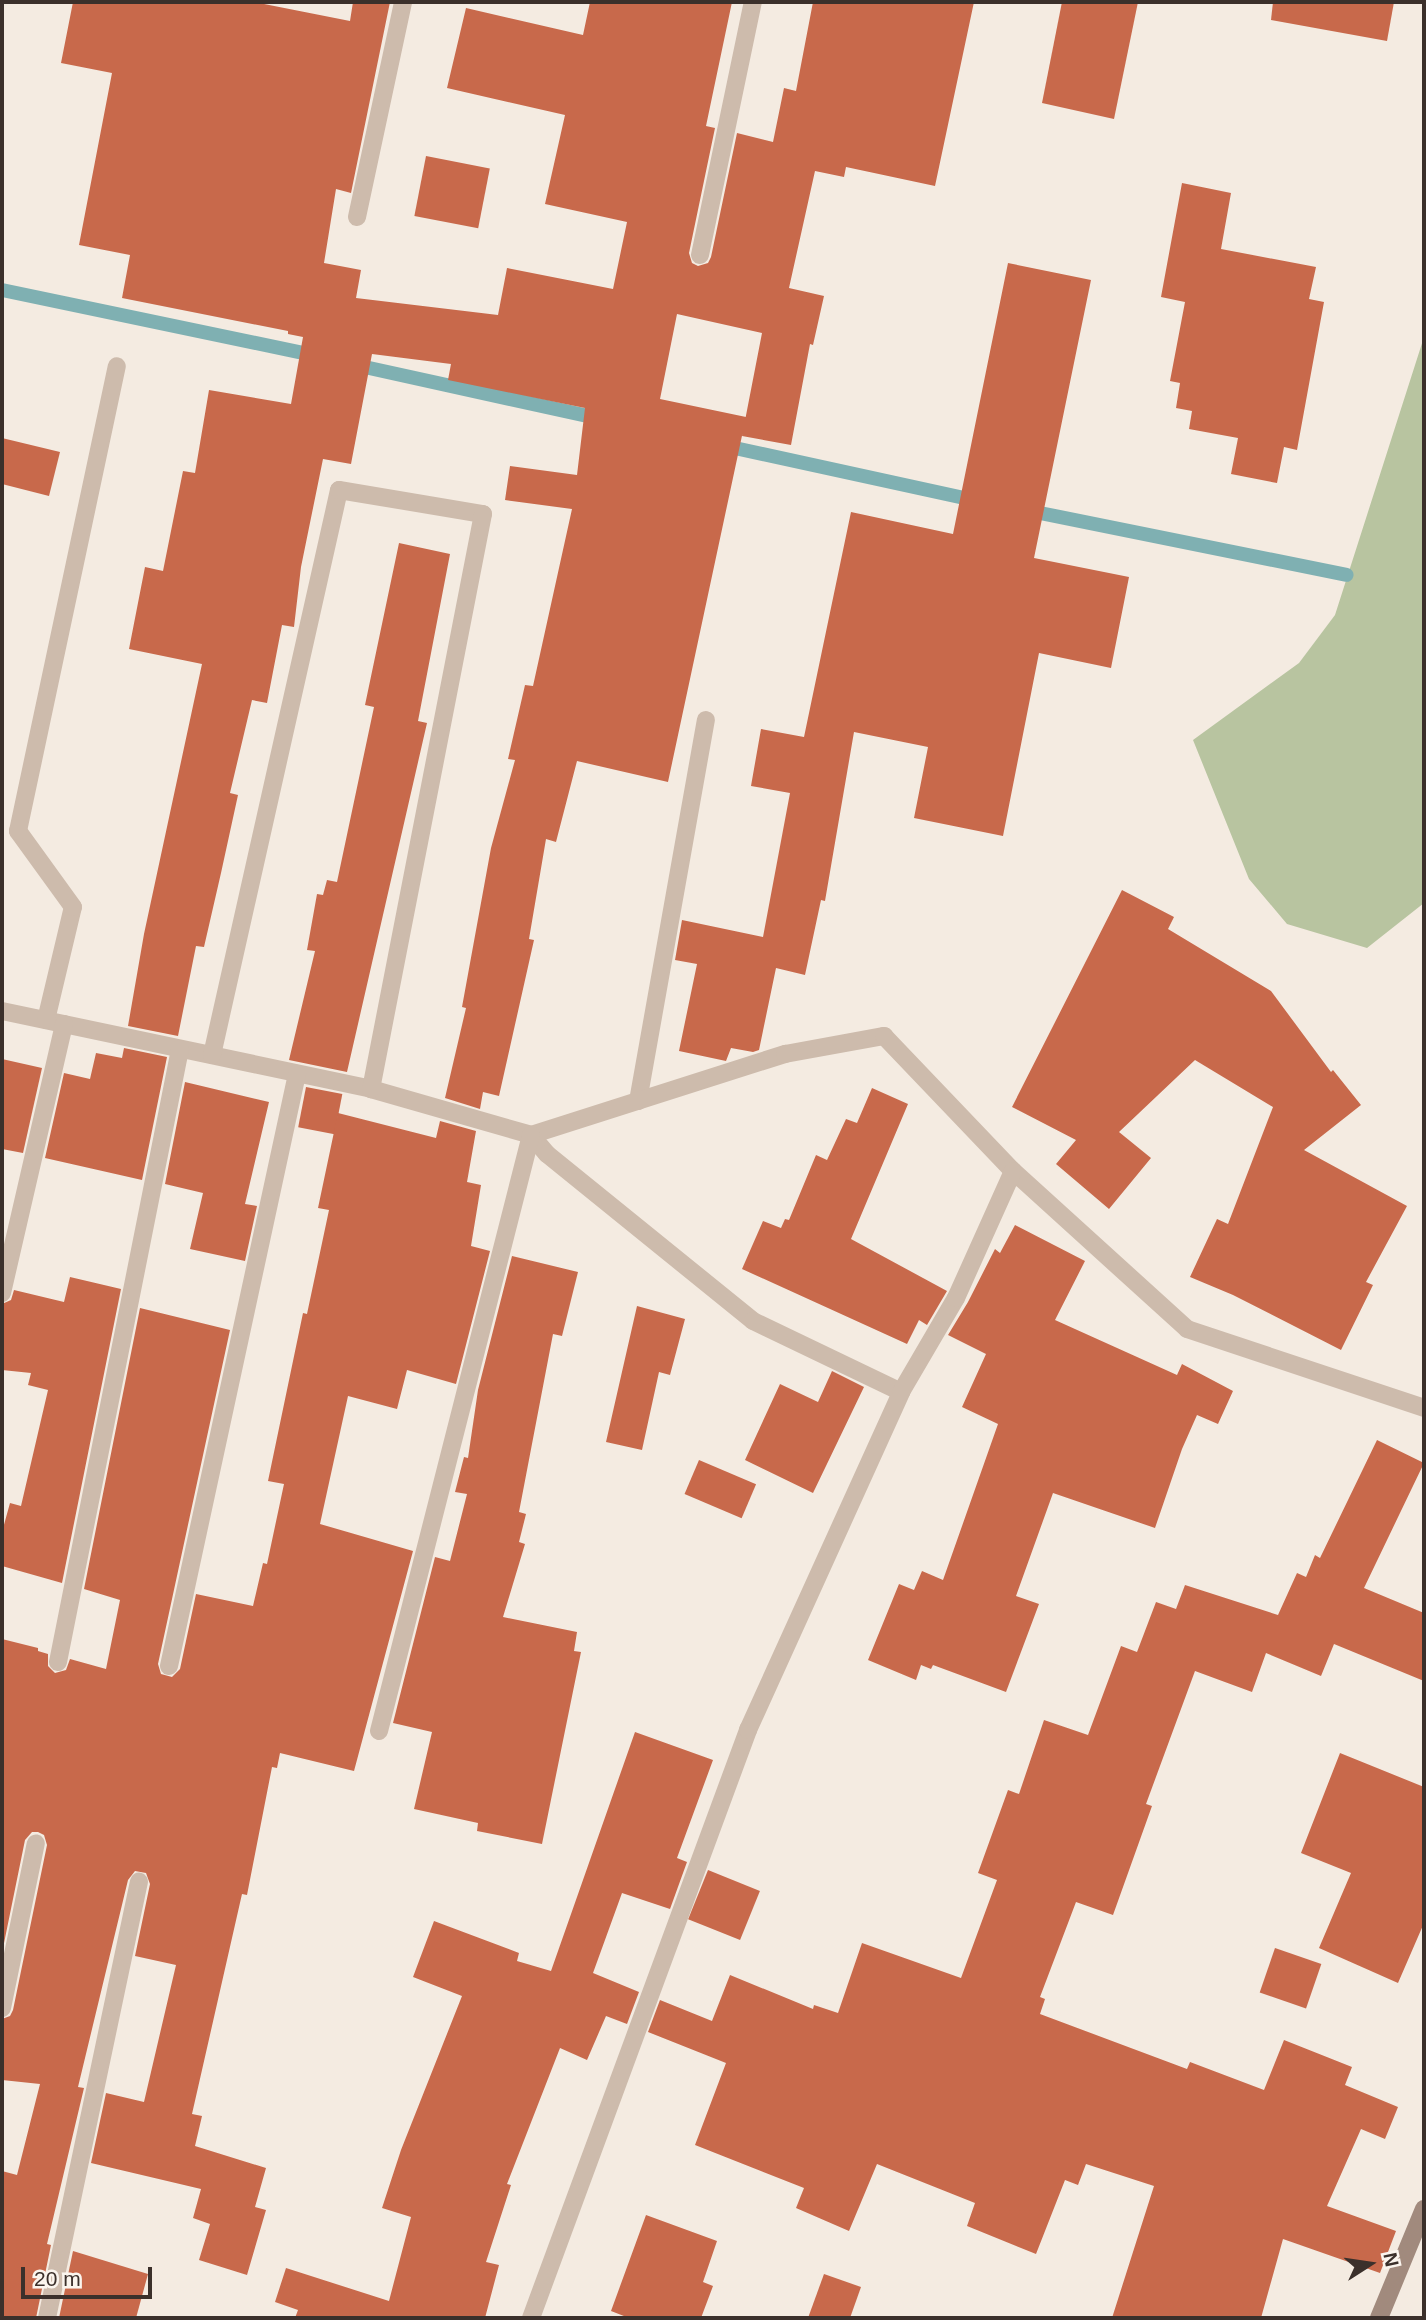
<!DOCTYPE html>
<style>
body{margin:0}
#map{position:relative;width:1426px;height:2320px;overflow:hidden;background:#f4ebe1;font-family:Helvetica,sans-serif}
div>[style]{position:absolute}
.green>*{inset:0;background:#b8c4a0}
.stream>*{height:14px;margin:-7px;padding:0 7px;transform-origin:7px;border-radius:7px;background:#7fb0b2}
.building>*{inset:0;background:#c8694b;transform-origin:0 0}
.street>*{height:18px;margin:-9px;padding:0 9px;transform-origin:9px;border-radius:9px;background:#cdbbac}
.secondary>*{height:18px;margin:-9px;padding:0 9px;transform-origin:9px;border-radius:9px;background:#a18a7d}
span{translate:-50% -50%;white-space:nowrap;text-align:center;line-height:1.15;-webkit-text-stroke:6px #fbf5ee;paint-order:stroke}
.frame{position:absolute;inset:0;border:4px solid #3b302b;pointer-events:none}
.north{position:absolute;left:1335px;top:2229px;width:70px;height:70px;-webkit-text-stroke:5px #fbf5ee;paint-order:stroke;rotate:78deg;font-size:19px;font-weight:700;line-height:28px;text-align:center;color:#3b302b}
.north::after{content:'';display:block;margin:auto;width:24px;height:32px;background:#3b302b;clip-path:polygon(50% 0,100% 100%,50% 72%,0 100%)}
.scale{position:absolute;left:21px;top:2267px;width:131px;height:32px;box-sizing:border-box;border:4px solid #3b302b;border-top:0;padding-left:9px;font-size:21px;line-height:24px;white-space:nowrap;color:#3b302b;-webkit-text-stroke:5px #fbf5ee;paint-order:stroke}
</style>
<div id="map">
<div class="green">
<div style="clip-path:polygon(1424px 337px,1424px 903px,1367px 948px,1287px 924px,1249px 879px,1193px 740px,1299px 663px,1335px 615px)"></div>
</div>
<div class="stream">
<div style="left:2px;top:290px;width:323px;rotate:11.8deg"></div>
<div style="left:351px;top:364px;width:257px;rotate:12.4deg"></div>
<div style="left:721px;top:445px;width:263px;rotate:12.3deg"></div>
<div style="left:1025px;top:510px;width:328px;rotate:11.4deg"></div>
</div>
<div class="building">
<div style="clip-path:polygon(73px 2px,254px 2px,350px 21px,353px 2px,390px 2px,351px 193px,336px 189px,324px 263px,361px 270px,356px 298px,498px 315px,507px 268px,613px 289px,627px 222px,545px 204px,565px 115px,447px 88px,466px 8px,583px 35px,590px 2px,732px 2px,706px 126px,715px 128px,689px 253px,692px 263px,698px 266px,708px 263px,711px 257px,737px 133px,773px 142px,784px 88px,796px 91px,813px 2px,974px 2px,935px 186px,846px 167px,844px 177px,815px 171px,789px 288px,824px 296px,813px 345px,810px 344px,791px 445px,742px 436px,762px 333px,677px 314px,660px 399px,746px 417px,668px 782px,577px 761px,556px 842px,546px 839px,529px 939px,534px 940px,499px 1096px,483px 1092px,480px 1109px,445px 1098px,466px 1008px,462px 1007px,491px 848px,515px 760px,508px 759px,525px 685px,533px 686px,572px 509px,505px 500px,510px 466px,577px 475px,585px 408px,448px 380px,451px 364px,372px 354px,351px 464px,323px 459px,301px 567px,294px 627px,282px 625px,267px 703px,252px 700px,230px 793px,238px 795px,221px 873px,204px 947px,196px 946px,178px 1036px,128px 1026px,144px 934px,202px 664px,129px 649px,145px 567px,163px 571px,183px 471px,195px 473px,209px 390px,291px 404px,303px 337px,288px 334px,288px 331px,122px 298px,130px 255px,79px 245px,112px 73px,61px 63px)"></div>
<div style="clip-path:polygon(1062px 2px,1138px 2px,1114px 119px,1042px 103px)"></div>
<div style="clip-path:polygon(1273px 2px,1394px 2px,1387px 41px,1271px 20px)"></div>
<div style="left:426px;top:156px;width:65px;height:61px;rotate:11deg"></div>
<div style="clip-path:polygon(1182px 183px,1231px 193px,1221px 249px,1316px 267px,1309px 299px,1324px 302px,1297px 450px,1284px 447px,1277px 483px,1231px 474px,1238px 438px,1189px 429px,1192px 411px,1176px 408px,1180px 383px,1170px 381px,1185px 302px,1161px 297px)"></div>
<div style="clip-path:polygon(1008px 263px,1091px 280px,1034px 558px,1129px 577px,1111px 668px,1039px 653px,1003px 836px,914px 818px,928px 747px,854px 732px,825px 901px,821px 900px,805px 975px,776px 968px,759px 1050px,753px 1052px,731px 1048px,726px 1061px,679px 1051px,697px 964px,675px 960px,682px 920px,763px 937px,790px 793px,751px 786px,761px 729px,804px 737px,851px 512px,953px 534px)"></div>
<div style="clip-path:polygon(2px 438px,60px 452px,49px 496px,2px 484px)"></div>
<div style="clip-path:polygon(399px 543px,450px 554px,418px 721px,427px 723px,347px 1072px,289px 1060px,315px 951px,307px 950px,317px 894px,323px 895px,327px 880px,337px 882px,374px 707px,365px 705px)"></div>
<div style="clip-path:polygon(1122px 890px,1174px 917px,1168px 929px,1271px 991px,1331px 1072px,1333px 1070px,1361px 1105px,1304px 1150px,1407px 1206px,1366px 1282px,1373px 1285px,1341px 1350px,1233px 1295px,1190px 1277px,1217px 1219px,1228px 1224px,1273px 1107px,1195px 1060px,1119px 1132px,1151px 1158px,1109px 1209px,1056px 1164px,1076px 1140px,1012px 1107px)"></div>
<div style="clip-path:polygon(124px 1048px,167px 1057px,142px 1180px,45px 1158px,64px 1073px,90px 1079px,96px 1053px,122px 1058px)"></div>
<div style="clip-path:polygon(2px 1059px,42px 1068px,23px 1153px,2px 1149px)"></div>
<div style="clip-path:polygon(185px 1082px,269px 1102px,245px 1204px,257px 1206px,245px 1261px,190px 1249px,203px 1193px,165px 1184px)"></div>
<div style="left:306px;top:1087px;width:37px;height:41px;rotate:11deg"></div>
<div style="clip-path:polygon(872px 1088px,908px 1104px,851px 1239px,947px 1291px,927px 1325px,919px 1320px,907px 1344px,742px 1269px,763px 1221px,781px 1228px,785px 1219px,789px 1220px,816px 1155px,827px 1160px,846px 1119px,857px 1123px)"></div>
<div style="clip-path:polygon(338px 1113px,436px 1138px,440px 1121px,476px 1131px,467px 1182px,481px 1185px,471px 1246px,490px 1251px,456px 1384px,407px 1370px,397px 1409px,348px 1396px,320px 1524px,413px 1551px,354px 1771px,280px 1753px,277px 1768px,272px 1767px,247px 1895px,242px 1894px,192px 2114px,202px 2116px,195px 2146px,266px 2168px,255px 2207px,266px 2210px,247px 2275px,199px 2260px,210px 2224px,193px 2218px,201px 2189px,91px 2163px,106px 2093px,144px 2102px,176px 1965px,135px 1956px,150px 1884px,146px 1873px,135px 1871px,128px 1880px,78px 2087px,84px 2088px,47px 2244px,51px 2245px,36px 2318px,2px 2318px,2px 2171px,17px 2175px,40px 2084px,2px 2080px,2px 2019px,10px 2016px,13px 2010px,47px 1845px,44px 1835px,38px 1832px,32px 1832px,25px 1840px,2px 1953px,2px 1639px,38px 1648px,38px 1651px,48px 1654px,48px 1666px,55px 1673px,66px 1670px,70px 1659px,106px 1669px,120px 1600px,84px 1589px,140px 1308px,230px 1330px,158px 1664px,161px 1674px,172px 1677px,180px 1669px,196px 1594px,253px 1606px,263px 1563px,267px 1564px,284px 1484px,268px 1481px,303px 1313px,307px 1314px,329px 1210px,318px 1208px)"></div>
<div style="clip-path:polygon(1015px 1225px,1085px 1261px,1055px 1320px,1177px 1375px,1182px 1364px,1233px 1391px,1218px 1424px,1197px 1415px,1182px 1449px,1155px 1528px,1053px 1493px,1016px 1596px,1039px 1604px,1006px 1692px,933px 1665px,931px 1669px,921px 1665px,916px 1680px,868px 1660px,899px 1584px,914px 1590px,922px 1571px,943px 1580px,998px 1424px,962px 1407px,986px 1354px,948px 1335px,968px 1302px,995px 1249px,1000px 1253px)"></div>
<div style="clip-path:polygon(512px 1256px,578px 1272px,562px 1336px,553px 1334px,519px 1512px,526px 1514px,519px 1542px,525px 1544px,503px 1617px,577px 1632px,574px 1651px,581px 1652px,542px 1844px,477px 1831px,478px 1823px,414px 1809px,432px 1732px,393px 1723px,435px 1557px,450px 1561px,467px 1494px,455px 1492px,464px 1457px,468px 1458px,478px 1390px)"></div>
<div style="clip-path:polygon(70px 1277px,121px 1289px,62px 1583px,2px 1566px,2px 1532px,10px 1503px,21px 1506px,48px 1390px,28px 1385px,31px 1373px,2px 1370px,2px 1304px,11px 1300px,14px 1290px,64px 1302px)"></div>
<div style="clip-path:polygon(637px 1306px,685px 1319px,670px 1375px,659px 1372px,642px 1450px,606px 1442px)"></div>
<div style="clip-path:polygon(832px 1371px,864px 1387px,813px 1493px,745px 1460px,780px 1384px,818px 1402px)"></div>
<div style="clip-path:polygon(1377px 1440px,1424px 1463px,1364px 1588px,1424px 1613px,1424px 1681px,1334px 1644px,1321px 1676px,1266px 1653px,1252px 1692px,1195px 1671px,1146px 1804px,1152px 1806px,1113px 1915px,1076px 1902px,1040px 1997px,1045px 1999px,1040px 2014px,1187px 2069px,1190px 2062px,1264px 2090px,1284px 2040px,1352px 2067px,1345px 2085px,1398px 2107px,1385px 2139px,1361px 2129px,1327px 2206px,1396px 2231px,1380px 2273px,1283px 2239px,1261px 2318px,1112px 2318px,1154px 2186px,1086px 2164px,1078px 2185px,1065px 2180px,1036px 2254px,967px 2226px,975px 2203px,877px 2164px,849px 2231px,796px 2208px,804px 2188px,695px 2145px,726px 2063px,648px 2032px,660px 2000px,712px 2021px,730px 1975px,813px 2009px,814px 2005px,838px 2013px,862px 1943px,961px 1978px,997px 1880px,978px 1873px,1008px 1790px,1019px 1794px,1044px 1720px,1088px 1735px,1121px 1646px,1137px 1652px,1156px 1602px,1176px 1609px,1185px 1585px,1278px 1615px,1297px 1573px,1306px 1577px,1315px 1555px,1320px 1558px)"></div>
<div style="left:699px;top:1460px;width:62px;height:37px;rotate:23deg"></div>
<div style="clip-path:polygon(635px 1732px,713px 1760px,677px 1858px,687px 1862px,670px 1909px,622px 1893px,593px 1973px,639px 1992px,627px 2024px,606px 2016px,587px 2060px,560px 2048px,507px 2184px,511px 2185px,486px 2262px,499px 2265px,485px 2318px,295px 2318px,298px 2310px,275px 2302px,286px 2268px,389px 2301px,411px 2217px,382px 2208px,401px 2150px,462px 1996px,413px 1977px,434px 1921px,519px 1953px,517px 1961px,551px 1971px)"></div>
<div style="clip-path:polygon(1340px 1753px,1424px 1787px,1424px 1923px,1398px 1983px,1319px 1948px,1351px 1873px,1301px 1853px)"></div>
<div style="left:708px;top:1870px;width:56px;height:53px;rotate:22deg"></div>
<div style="left:1275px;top:1948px;width:49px;height:47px;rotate:19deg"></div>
<div style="clip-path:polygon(646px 2215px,717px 2241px,703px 2282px,713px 2286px,701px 2318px,629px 2318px,611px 2311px)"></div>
<div style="clip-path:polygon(73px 2251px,148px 2274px,136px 2318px,59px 2318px)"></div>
<div style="clip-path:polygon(824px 2274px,861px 2287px,850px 2318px,808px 2318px)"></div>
</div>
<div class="street">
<div style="left:357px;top:217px;width:220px;rotate:-77.9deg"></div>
<div style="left:700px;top:255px;width:258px;rotate:-78.2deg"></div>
<div style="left:2px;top:1011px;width:377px;rotate:11.9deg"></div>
<div style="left:371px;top:1089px;width:166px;rotate:16deg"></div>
<div style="left:531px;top:1135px;width:25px;rotate:50deg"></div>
<div style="left:547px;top:1154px;width:265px;rotate:39deg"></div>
<div style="left:753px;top:1321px;width:164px;rotate:25.6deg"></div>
<div style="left:46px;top:1020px;width:116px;rotate:-76.6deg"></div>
<div style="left:73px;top:907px;width:94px;rotate:-125.9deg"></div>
<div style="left:18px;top:831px;width:475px;rotate:-78deg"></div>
<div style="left:212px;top:1055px;width:579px;rotate:-77.33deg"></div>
<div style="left:339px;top:490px;width:146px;rotate:9.5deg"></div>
<div style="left:483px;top:514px;width:586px;rotate:101.02deg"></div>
<div style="left:638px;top:1101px;width:387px;rotate:-79.9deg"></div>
<div style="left:531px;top:1135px;width:267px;rotate:-17.7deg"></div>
<div style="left:785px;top:1054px;width:101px;rotate:-10.3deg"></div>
<div style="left:884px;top:1036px;width:187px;rotate:46.3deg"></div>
<div style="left:1013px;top:1171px;width:235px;rotate:42.2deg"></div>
<div style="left:1187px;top:1329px;width:250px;rotate:18.4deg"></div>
<div style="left:2px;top:1293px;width:276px;rotate:-77deg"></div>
<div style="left:58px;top:1662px;width:625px;rotate:-78.74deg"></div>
<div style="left:169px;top:1666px;width:606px;rotate:-77.8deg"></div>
<div style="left:379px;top:1731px;width:615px;rotate:-75.69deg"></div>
<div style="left:2px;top:2008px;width:168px;rotate:-78.4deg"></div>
<div style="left:47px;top:2318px;width:446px;rotate:-78.1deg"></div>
<div style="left:531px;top:2318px;width:627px;rotate:-69.74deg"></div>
<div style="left:748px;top:1730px;width:371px;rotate:-65.6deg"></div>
<div style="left:901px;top:1392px;width:109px;rotate:-59.7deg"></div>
<div style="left:956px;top:1298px;width:139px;rotate:-65.8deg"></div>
</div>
<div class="secondary">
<div style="left:1379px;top:2318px;width:118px;rotate:-67.6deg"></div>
</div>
<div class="frame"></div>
<div class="north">N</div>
<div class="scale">20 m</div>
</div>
